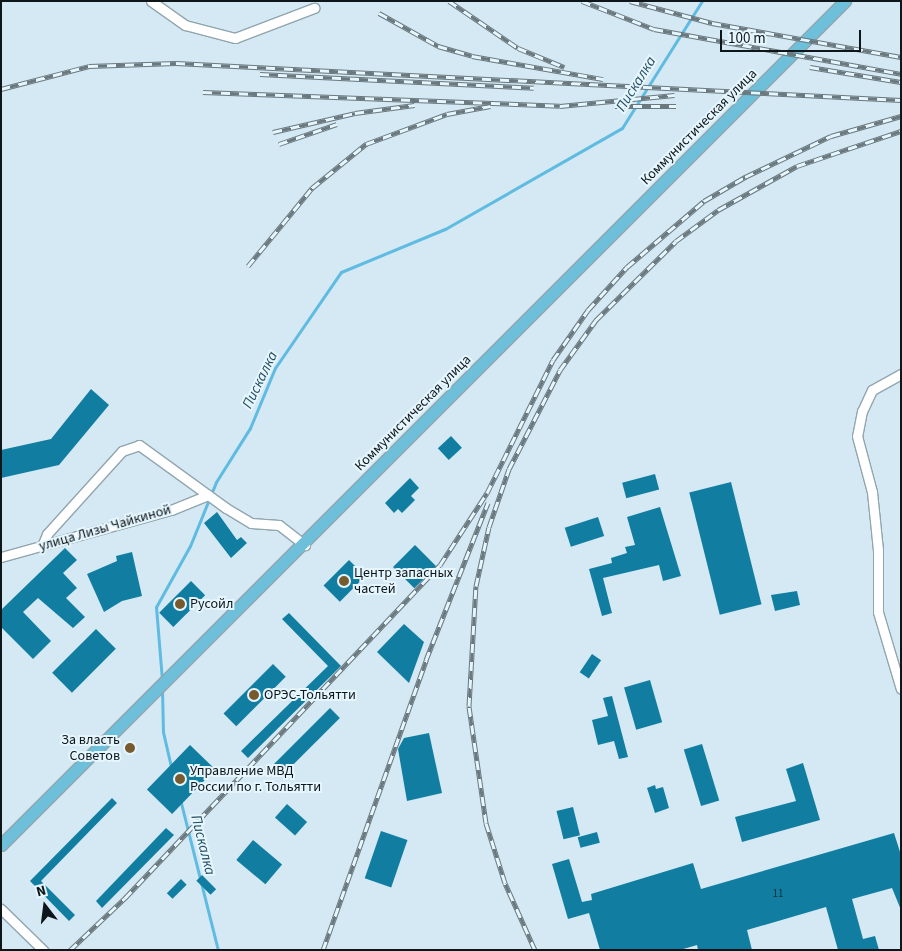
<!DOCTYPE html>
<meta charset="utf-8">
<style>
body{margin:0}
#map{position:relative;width:902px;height:951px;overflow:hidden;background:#d4e9f3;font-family:"Source Sans 3",sans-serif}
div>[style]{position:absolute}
.stream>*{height:3px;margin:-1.5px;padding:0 1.5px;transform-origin:1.5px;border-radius:1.5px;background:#5fbbe1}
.building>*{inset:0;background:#117ea1;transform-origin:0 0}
.roads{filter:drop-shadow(1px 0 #91a5ae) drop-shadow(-1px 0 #91a5ae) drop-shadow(0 1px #91a5ae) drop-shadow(0 -1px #91a5ae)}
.minor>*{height:9px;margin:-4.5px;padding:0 4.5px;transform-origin:4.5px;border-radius:4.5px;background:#fff}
.major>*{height:11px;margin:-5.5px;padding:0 5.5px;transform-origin:5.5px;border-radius:5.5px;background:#6ec0da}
.rail>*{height:5px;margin-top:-2.5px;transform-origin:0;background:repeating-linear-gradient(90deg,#e5f6fe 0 9px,#6b797f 0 18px);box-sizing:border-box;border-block:1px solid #6b797f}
.dots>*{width:14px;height:14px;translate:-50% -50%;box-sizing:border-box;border:2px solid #e5f6fe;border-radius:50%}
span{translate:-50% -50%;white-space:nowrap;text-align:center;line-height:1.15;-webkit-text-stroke:4px #e5f6fe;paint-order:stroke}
.number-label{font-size:11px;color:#10303b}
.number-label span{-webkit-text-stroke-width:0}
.street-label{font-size:14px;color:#0f1619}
.poi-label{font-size:14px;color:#0f1619}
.left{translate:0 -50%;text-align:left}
.right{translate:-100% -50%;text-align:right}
.water-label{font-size:15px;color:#274f60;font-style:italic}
.frame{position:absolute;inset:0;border:2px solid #0f1619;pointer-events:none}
.north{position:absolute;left:20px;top:881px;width:50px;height:50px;-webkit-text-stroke:4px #e5f6fe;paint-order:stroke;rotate:345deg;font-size:14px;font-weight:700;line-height:20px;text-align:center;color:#0f1619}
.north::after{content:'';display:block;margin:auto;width:18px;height:22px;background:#0f1619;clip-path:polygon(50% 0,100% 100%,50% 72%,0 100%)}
.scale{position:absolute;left:720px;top:30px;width:141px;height:22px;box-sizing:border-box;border:2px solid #0f1619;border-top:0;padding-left:6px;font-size:15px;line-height:18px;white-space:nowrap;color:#0f1619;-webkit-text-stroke:4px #e5f6fe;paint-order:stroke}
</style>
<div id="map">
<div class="stream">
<div style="left:162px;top:680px;width:73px;rotate:-94.7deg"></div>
<div style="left:156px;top:607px;width:70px;rotate:-60.9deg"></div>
<div style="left:190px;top:546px;width:69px;rotate:-67.9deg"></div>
<div style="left:216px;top:482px;width:64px;rotate:-57.8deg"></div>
<div style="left:250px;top:428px;width:65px;rotate:-67.4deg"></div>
<div style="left:275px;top:368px;width:116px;rotate:-55.5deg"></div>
<div style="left:341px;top:272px;width:113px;rotate:-22.5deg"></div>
<div style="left:445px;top:229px;width:204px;rotate:-29.7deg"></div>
<div style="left:622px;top:128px;width:150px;rotate:-57.8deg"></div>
<div style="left:162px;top:689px;width:43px;rotate:88.7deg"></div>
<div style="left:163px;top:732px;width:36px;rotate:77deg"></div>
<div style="left:180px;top:799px;width:156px;rotate:75.9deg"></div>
</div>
<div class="building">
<div style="clip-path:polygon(91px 389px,109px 405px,59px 465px,1px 478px,1px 450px,51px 439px)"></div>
<div style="left:451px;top:436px;width:16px;height:18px;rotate:47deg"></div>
<div style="left:655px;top:474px;width:16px;height:34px;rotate:75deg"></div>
<div style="clip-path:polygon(410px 478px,419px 488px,411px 496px,415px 500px,402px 513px,398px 509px,394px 513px,385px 503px)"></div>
<div style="left:731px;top:482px;width:126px;height:43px;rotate:76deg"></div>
<div style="clip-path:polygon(660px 507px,681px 576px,663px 581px,659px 565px,603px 578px,612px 613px,602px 616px,589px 569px,612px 563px,611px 558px,627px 553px,625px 547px,635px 545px,627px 517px)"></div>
<div style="clip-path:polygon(217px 512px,237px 540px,241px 537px,247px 543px,231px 558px,204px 523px)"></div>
<div style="left:598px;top:517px;width:20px;height:35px;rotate:72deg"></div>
<div style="left:415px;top:545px;width:30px;height:31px;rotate:45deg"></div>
<div style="clip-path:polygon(65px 548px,77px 560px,63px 573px,77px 588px,66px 598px,85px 617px,73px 628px,38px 598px,23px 612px,51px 641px,33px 659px,1px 627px,1px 610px)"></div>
<div style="clip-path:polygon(132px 552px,142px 596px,122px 601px,104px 612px,87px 574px,117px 561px,116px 556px)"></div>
<div style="left:349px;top:560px;width:23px;height:36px;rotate:45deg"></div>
<div style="left:191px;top:581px;width:20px;height:45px;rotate:45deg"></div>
<div style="clip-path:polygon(797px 591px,800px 605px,775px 611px,771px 595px)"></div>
<div style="clip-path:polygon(289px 613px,341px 666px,248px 758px,241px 751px,328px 666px,282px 619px)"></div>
<div style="clip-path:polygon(404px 624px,424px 642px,409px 683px,377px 652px)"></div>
<div style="left:96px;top:629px;width:28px;height:62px;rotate:45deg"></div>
<div style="left:592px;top:654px;width:11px;height:22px;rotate:34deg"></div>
<div style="left:273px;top:664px;width:18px;height:70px;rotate:45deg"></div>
<div style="left:650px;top:680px;width:44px;height:27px;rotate:74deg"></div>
<div style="clip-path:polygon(612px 696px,628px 757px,619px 759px,614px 741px,598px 745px,592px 720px,608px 716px,603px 698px)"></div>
<div style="left:330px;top:708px;width:14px;height:81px;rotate:45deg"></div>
<div style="clip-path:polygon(429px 733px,442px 793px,407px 801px,398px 749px,404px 738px)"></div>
<div style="left:702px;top:744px;width:59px;height:19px;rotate:73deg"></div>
<div style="left:190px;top:745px;width:35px;height:62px;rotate:44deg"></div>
<div style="clip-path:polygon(803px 763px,820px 820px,742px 842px,735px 817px,796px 801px,786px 769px)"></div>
<div style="clip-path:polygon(655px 785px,656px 789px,663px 787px,669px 808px,655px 813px,647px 788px)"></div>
<div style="clip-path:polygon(112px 798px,117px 803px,41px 881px,75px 915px,69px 921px,30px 881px)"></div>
<div style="left:287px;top:804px;width:27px;height:18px;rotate:42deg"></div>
<div style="left:573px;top:807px;width:29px;height:17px;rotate:76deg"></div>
<div style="clip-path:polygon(166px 828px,174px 835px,102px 908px,96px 901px)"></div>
<div style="left:381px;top:831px;width:28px;height:50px;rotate:19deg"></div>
<div style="left:597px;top:832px;width:11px;height:20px;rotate:75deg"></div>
<div style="clip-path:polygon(894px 833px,901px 855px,901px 910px,892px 888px,852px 899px,863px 939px,875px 936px,879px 950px,838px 950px,826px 907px,747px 930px,752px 950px,698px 950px,697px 945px,680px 950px,600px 950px,589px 913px,568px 919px,552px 864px,569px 859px,582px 902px,592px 900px,591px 894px,693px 863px,701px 889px)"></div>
<div style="left:253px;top:840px;width:38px;height:26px;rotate:40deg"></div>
<div style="left:202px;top:875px;width:20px;height:8px;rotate:45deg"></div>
<div style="left:181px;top:879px;width:8px;height:20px;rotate:45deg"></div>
</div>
<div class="roads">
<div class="minor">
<div style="left:151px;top:1px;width:42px;rotate:35.2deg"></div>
<div style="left:185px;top:25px;width:52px;rotate:14.6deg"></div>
<div style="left:235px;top:38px;width:85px;rotate:-20.8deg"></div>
<div style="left:901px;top:374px;width:33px;rotate:151deg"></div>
<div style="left:872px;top:390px;width:23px;rotate:115deg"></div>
<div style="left:862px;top:411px;width:25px;rotate:101deg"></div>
<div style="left:857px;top:436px;width:58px;rotate:75deg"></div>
<div style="left:872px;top:492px;width:58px;rotate:84.1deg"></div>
<div style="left:878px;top:550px;width:62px;rotate:90deg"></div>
<div style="left:878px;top:612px;width:80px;rotate:73.4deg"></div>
<div style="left:42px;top:546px;width:13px;rotate:-67deg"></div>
<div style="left:47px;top:534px;width:112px;rotate:-47.9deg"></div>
<div style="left:122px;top:451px;width:18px;rotate:-19deg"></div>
<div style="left:139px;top:445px;width:107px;rotate:35.9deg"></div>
<div style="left:226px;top:508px;width:29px;rotate:31deg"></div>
<div style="left:251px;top:523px;width:28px;rotate:4deg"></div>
<div style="left:279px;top:525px;width:33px;rotate:38deg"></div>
<div style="left:1px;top:557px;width:176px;rotate:-15.5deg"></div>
<div style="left:171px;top:510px;width:40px;rotate:-22deg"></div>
<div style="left:1px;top:909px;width:59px;rotate:44.3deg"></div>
</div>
<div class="major">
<div style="left:1px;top:845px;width:1194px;rotate:-45deg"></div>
</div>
</div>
<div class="rail">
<div style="left:449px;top:1px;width:83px;rotate:34.3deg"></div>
<div style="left:518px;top:48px;width:50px;rotate:22.4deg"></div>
<div style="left:582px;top:1px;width:77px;rotate:21.3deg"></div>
<div style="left:654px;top:29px;width:251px;rotate:10.3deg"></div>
<div style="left:630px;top:1px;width:85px;rotate:15deg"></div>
<div style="left:712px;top:23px;width:192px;rotate:10.2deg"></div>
<div style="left:379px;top:13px;width:68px;rotate:29.2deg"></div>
<div style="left:438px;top:46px;width:35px;rotate:16deg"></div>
<div style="left:472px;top:56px;width:133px;rotate:10deg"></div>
<div style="left:810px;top:67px;width:92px;rotate:9.4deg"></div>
<div style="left:260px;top:74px;width:274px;rotate:2.9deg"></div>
<div style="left:1px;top:89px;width:91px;rotate:-14.6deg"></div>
<div style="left:89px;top:66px;width:87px;rotate:-2deg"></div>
<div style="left:176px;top:63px;width:726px;rotate:2.92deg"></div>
<div style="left:203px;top:92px;width:357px;rotate:2.2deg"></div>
<div style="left:560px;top:106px;width:115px;rotate:-5.5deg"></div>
<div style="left:615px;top:106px;width:61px"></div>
<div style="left:273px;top:132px;width:84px;rotate:-13deg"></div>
<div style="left:355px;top:113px;width:60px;rotate:-7.7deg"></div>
<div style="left:279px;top:144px;width:61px;rotate:-19deg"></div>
<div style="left:248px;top:266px;width:101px;rotate:-50.6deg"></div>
<div style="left:312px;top:188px;width:70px;rotate:-39.2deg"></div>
<div style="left:366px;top:144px;width:86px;rotate:-20.3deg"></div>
<div style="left:447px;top:114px;width:44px;rotate:-10.5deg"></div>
<div style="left:70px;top:950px;width:76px;rotate:-43.4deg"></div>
<div style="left:125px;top:898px;width:458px;rotate:-46.6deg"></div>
<div style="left:440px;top:565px;width:86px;rotate:-56.9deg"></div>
<div style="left:487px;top:493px;width:148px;rotate:-63.6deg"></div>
<div style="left:553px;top:360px;width:61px;rotate:-55deg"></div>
<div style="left:588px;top:310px;width:58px;rotate:-47.8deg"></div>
<div style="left:627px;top:267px;width:101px;rotate:-40.6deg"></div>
<div style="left:704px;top:201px;width:48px;rotate:-30.3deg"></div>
<div style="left:745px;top:177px;width:95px;rotate:-25.5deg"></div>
<div style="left:831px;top:136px;width:73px;rotate:-15.9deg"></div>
<div style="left:323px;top:950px;width:308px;rotate:-70.4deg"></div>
<div style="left:426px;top:660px;width:169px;rotate:-68.5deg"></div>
<div style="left:535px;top:950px;width:73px;rotate:-114.1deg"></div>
<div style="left:505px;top:883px;width:63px;rotate:-107.6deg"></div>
<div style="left:486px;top:823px;width:118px;rotate:-98.3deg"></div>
<div style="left:469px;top:706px;width:120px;rotate:-86.7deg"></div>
<div style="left:476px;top:586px;width:60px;rotate:-77.6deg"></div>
<div style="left:489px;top:527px;width:61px;rotate:-71deg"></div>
<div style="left:509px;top:469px;width:111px;rotate:-62.7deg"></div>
<div style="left:560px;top:370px;width:62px;rotate:-54.2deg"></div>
<div style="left:596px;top:320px;width:112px;rotate:-44.6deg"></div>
<div style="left:676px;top:241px;width:52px;rotate:-36.4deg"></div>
<div style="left:718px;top:210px;width:90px;rotate:-29.1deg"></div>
<div style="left:797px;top:166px;width:110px;rotate:-18.6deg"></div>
</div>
<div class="dots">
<div style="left:344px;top:581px;background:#775b2e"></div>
<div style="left:180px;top:604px;background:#775b2e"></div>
<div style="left:254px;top:695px;background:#775b2e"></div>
<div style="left:130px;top:748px;background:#775b2e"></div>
<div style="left:180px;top:779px;background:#775b2e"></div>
</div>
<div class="number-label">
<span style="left:778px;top:894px">11</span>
</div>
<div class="street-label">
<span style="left:699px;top:127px;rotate:-45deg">Коммунистическая улица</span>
<span style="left:413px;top:413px;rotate:-45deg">Коммунистическая улица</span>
<span style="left:105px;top:528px;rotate:-16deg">улица Лизы Чайкиной</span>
</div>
<div class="poi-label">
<span class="left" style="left:354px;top:581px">Центр запасных<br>частей</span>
<span class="left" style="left:190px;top:604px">Русойл</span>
<span class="left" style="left:264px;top:695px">ОРЭС-Тольятти</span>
<span class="right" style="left:120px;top:748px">За власть<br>Советов</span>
<span class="left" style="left:190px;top:779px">Управление МВД<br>России по г. Тольятти</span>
</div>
<div class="water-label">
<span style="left:636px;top:84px;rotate:-58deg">Пискалка</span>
<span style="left:260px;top:380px;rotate:-64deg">Пискалка</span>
<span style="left:203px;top:845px;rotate:76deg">Пискалка</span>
</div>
<div class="frame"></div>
<div class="north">N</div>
<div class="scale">100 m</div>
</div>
